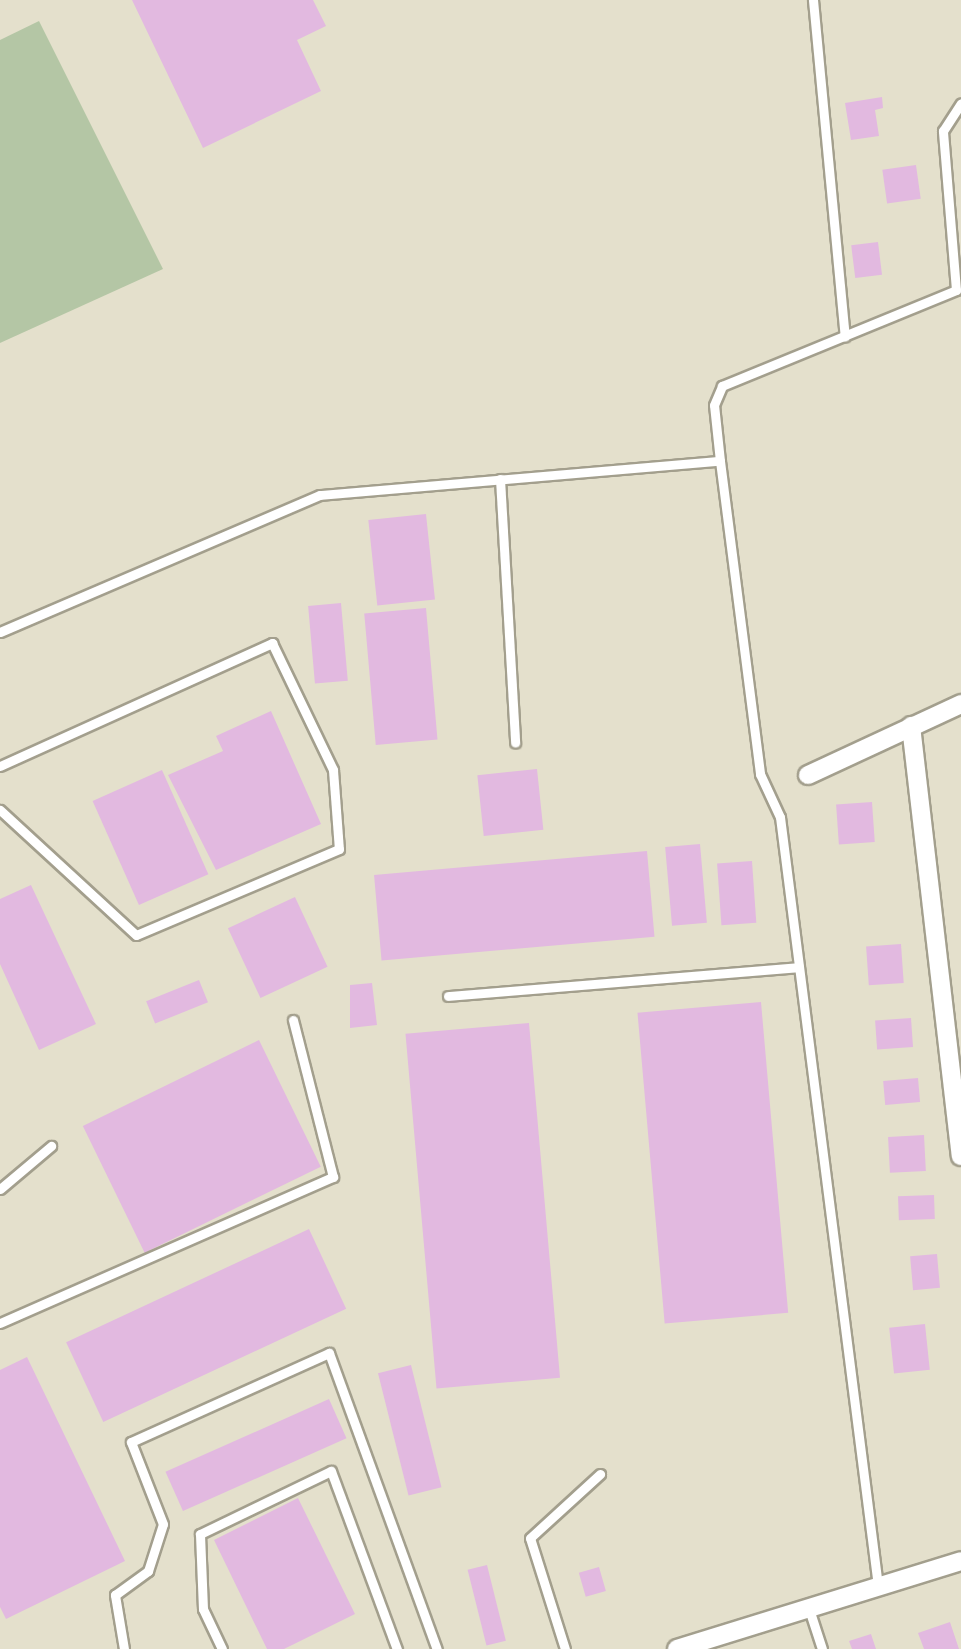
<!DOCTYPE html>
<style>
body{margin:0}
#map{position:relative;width:961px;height:1649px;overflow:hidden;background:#e4e0cc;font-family:Literata,serif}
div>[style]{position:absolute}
.green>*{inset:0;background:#b4c6a5}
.building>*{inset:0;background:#e2b9e0;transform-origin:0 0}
.roads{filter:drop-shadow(2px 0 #a39f8d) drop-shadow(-2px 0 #a39f8d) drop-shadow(0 2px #a39f8d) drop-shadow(0 -2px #a39f8d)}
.lane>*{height:9px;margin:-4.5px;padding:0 4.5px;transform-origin:4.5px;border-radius:4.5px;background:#fff}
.street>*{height:18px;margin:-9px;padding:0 9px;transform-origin:9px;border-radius:9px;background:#fff}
span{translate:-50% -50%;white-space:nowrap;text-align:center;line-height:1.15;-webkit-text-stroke:8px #e4e0cc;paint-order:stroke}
</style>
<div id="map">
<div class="green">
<div style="clip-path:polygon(39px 21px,163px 269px,0 343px,0 40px)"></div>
</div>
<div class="building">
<div style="clip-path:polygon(132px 0,313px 0,326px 26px,297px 40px,321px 91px,203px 148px)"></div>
<div style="clip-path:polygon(882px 97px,883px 108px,875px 110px,879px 136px,851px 140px,845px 103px)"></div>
<div style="left:916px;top:165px;width:34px;height:34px;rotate:82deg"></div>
<div style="left:878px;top:242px;width:33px;height:27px;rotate:83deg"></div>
<div style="left:426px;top:514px;width:86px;height:58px;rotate:84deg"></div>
<div style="left:341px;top:603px;width:78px;height:33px;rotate:85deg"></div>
<div style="left:426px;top:608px;width:132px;height:62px;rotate:85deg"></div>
<div style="clip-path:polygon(271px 711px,321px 824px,216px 870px,168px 775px,223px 751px,216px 736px)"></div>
<div style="left:537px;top:769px;width:61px;height:60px;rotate:84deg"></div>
<div style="left:162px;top:770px;width:114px;height:76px;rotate:66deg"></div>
<div style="left:872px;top:802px;width:40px;height:36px;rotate:86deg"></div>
<div style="left:700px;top:844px;width:79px;height:35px;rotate:85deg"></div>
<div style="left:647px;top:851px;width:86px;height:274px;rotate:85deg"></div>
<div style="left:752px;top:861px;width:62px;height:35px;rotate:86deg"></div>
<div style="clip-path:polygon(31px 885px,96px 1024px,39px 1050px,0 964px,0 899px)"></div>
<div style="left:295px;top:897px;width:77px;height:74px;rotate:65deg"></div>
<div style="left:901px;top:944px;width:39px;height:35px;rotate:86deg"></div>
<div style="left:199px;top:980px;width:24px;height:57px;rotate:68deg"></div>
<div style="clip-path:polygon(372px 983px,377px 1025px,350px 1028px,350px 985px)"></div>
<div style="left:761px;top:1002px;width:312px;height:124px;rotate:85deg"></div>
<div style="left:911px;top:1018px;width:29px;height:36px;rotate:86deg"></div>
<div style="left:529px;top:1023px;width:356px;height:124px;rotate:85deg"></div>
<div style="left:259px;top:1040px;width:141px;height:196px;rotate:64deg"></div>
<div style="left:918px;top:1078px;width:24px;height:35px;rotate:85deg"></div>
<div style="left:924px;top:1135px;width:36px;height:36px;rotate:87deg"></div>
<div style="left:934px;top:1195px;width:24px;height:36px;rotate:88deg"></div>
<div style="left:309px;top:1229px;width:88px;height:268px;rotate:65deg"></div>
<div style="left:937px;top:1254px;width:34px;height:27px;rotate:85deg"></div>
<div style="left:925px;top:1324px;width:46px;height:36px;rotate:84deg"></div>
<div style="clip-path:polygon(27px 1357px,125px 1561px,6px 1619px,0 1607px,0 1370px)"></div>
<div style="left:411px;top:1365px;width:126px;height:34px;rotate:76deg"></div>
<div style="left:329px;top:1399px;width:43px;height:179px;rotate:66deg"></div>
<div style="clip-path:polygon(298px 1498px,355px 1614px,284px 1649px,267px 1649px,214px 1540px)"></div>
<div style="left:487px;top:1565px;width:78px;height:20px;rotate:76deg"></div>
<div style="left:599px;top:1567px;width:25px;height:21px;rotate:74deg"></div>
<div style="clip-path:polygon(950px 1622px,959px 1649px,924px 1649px,918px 1633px)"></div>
<div style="clip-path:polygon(871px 1634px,876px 1649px,852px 1649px,849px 1641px)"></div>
</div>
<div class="roads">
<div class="lane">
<div style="left:813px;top:0;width:338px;rotate:84.6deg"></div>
<div style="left:720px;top:461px;width:56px;rotate:-96.1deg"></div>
<div style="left:714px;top:405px;width:21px;rotate:-67deg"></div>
<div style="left:722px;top:386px;width:253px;rotate:-22.3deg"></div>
<div style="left:956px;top:290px;width:160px;rotate:-94.7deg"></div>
<div style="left:943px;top:131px;width:33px;rotate:-57deg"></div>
<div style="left:500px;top:479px;width:264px;rotate:86.7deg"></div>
<div style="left:0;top:632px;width:348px;rotate:-23.2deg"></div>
<div style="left:320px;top:495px;width:401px;rotate:-4.9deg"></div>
<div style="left:720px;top:461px;width:316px;rotate:82.7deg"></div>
<div style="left:760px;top:774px;width:47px;rotate:65.1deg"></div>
<div style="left:780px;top:817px;width:775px;rotate:82.74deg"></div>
<div style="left:0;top:766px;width:299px;rotate:-24.3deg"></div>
<div style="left:272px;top:643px;width:141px;rotate:64.3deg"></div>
<div style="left:333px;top:770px;width:79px;rotate:85.7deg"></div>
<div style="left:339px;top:849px;width:220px;rotate:157deg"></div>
<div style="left:136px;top:935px;width:185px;rotate:-137.4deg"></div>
<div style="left:448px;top:996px;width:352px;rotate:-4.7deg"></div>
<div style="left:0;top:1189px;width:67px;rotate:-40.1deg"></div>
<div style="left:0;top:1323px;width:364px;rotate:-23.7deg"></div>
<div style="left:333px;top:1177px;width:162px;rotate:-104.3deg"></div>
<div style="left:809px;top:1609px;width:42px;rotate:72deg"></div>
<div style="left:124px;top:1649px;width:55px;rotate:-99.5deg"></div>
<div style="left:115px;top:1595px;width:41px;rotate:-36deg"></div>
<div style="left:148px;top:1571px;width:49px;rotate:-72.3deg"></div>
<div style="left:163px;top:1524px;width:88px;rotate:-111.3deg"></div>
<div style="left:131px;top:1442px;width:217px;rotate:-24.2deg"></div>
<div style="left:329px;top:1353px;width:315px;rotate:70deg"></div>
<div style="left:222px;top:1649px;width:44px;rotate:-115.4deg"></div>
<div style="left:203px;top:1609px;width:75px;rotate:-92.3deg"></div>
<div style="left:200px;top:1534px;width:145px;rotate:-25.7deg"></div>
<div style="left:331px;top:1471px;width:190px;rotate:69.7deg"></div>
<div style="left:565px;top:1649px;width:116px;rotate:-107.5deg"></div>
<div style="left:530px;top:1538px;width:95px;rotate:-42.4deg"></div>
</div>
<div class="street">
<div style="left:911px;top:726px;width:433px;rotate:83.4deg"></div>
<div style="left:808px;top:775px;width:169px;rotate:-24.9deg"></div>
<div style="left:677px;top:1649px;width:297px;rotate:-17.2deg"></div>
</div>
</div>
</div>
